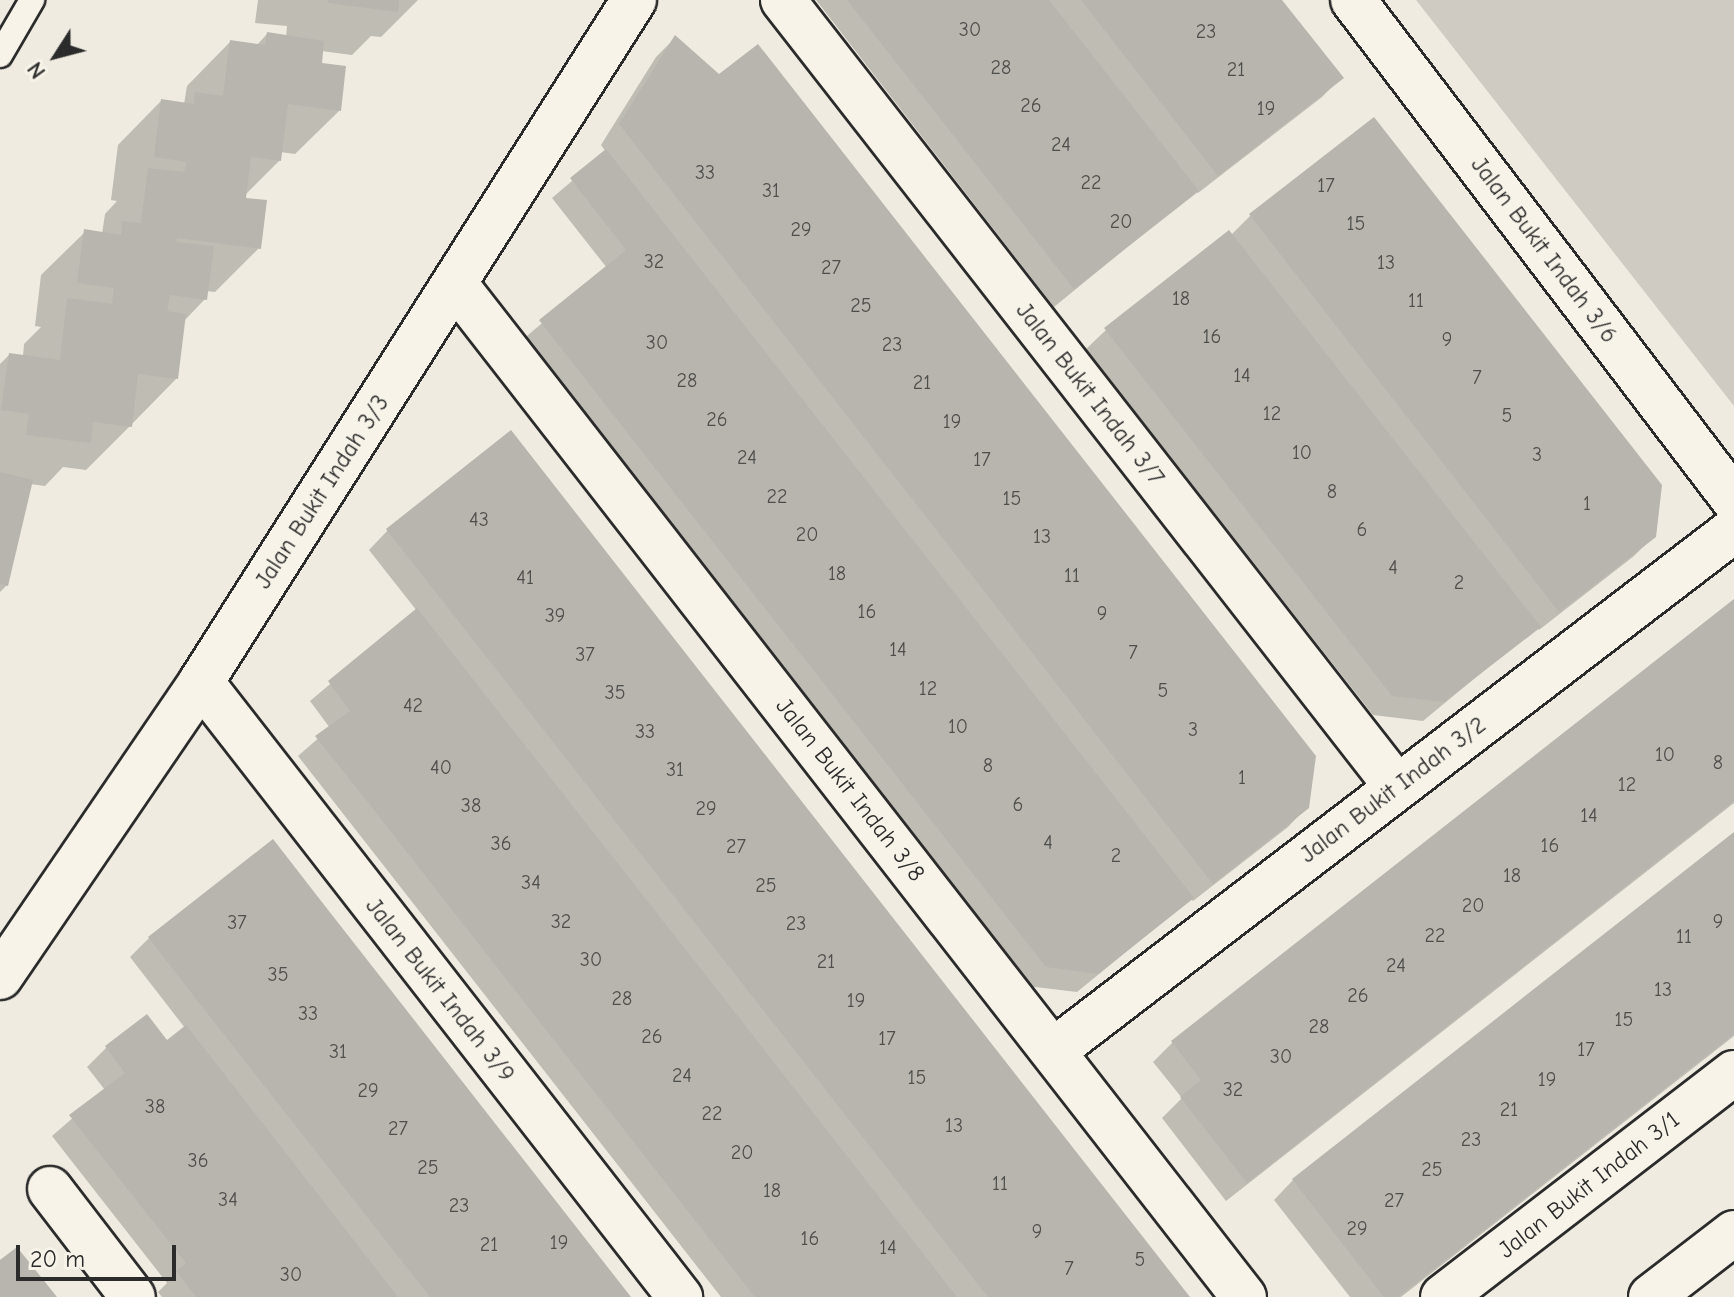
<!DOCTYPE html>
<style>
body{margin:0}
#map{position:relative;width:1734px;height:1297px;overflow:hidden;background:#efebe0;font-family:"Comic Neue",sans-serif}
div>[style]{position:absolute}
.green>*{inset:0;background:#cfcbc2}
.shadow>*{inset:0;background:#0003}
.building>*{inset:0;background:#b8b5ae}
.roads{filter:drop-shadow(2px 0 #2b2b2b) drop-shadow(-2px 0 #2b2b2b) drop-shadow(0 2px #2b2b2b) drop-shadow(0 -2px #2b2b2b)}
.service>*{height:24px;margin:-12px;padding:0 12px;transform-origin:12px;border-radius:12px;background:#f7f3e8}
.minor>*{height:44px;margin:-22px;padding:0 22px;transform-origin:22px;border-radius:22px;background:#f7f3e8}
.tertiary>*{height:44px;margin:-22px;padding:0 22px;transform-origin:22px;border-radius:22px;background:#f7f3e8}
span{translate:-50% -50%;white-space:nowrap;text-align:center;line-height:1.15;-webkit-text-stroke:8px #f7f3e8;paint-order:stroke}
.number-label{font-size:20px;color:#4e4e4c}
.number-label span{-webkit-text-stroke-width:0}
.street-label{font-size:24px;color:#2b2b2b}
.north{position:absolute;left:16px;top:16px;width:80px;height:80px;-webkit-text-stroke:6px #f7f3e8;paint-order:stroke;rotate:234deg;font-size:22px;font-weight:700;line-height:32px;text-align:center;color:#2b2b2b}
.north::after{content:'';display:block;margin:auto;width:28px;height:36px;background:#2b2b2b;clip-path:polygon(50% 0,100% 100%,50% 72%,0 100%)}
.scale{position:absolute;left:16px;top:1245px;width:160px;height:36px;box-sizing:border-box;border:4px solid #2b2b2b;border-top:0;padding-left:10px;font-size:24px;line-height:28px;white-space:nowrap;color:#2b2b2b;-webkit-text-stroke:6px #f7f3e8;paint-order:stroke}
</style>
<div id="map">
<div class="green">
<div style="clip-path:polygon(1416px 0,1734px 0,1734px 406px)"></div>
</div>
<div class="shadow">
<div style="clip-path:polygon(258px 0,418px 0,381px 37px,371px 36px,352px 55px,321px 51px,319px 64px,339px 111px,295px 154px,280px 152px,280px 160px,244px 196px,259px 248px,215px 292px,206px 291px,205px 299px,184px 321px,176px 379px,130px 426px,86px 470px,63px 467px,45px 486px,30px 484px,7px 585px,0 592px,0 364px,9px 355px,23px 357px,24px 344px,41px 327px,35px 326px,41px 275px,85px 232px,102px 234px,105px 214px,117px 201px,111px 200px,118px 145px,161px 101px,184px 104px,187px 86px,230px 42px,256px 46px,267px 34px,286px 37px,287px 26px,255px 23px)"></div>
<div style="clip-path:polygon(816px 0,1280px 0,1341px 78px,1322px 97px,1198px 193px,1196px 191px,1054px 307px)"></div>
<div style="clip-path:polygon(675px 38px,1307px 807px,1288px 827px,1193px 901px,1191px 899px,1077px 992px,1027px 986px,521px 341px,607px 268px,552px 198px,606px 152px,601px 145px,656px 57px)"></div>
<div style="clip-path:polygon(1373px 120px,1654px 536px,1634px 556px,1539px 630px,1537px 627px,1423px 721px,1373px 715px,1086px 349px,1106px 330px,1231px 235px,1250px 216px)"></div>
<div style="clip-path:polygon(388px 530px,1187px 1297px,721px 1297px,298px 756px,330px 728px,310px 701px,417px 611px,369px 550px)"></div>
<div style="clip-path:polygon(1734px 602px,1734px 803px,1226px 1201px,1162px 1118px,1182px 1098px,1153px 1062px,1172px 1043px)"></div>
<div style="clip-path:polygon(1734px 835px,1734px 1036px,1401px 1297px,1350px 1297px,1274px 1200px,1293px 1180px)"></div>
<div style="clip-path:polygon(149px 938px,629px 1297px,162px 1297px,158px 1292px,167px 1283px,52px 1136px,105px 1090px,87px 1067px,106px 1048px,146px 1017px,167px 1043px,185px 1028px,130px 957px)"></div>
</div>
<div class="building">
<div style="clip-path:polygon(328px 0,399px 0,398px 12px,328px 3px)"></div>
<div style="clip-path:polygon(847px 0,1049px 0,1199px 191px,1074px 289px)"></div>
<div style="clip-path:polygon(1081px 0,1282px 0,1344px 78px,1218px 176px)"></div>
<div style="clip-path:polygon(267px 32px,324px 41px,322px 63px,346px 66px,341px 111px,288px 104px,281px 161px,251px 157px,246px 198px,267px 200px,261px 249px,177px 238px,176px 242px,214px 246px,207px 300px,170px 295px,167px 311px,186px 314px,178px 379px,138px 374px,132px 427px,93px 422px,91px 443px,26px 435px,29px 414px,1px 410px,9px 353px,60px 360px,67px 298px,112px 304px,114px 288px,77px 283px,84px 229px,121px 235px,122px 221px,141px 223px,148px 168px,184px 172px,187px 162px,154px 157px,161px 99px,194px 104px,195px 92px,223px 96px,230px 40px,265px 45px)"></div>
<div style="clip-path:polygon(675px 35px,719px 74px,758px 44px,1316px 756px,1309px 808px,1213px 884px,619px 124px)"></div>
<div style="clip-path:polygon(1374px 117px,1662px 485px,1656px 537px,1559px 612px,1249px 214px)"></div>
<div style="clip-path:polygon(606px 149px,1194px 898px,1098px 974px,1046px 967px,539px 320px,626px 250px,570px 178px)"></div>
<div style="clip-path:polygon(1229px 230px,1541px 627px,1444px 702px,1392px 696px,1104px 328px)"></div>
<div style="clip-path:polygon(511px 430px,633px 586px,1190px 1297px,988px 1297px,568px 761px,386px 529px)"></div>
<div style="clip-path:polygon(0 472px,33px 480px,8px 586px,0 584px)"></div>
<div style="clip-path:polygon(1734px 599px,1734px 801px,1247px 1183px,1180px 1097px,1201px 1080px,1171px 1041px)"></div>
<div style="clip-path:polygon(417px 608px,730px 1006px,957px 1297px,755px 1297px,363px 796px,315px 736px,350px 711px,328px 681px)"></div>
<div style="clip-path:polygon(1734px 832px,1734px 1034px,1398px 1297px,1384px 1297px,1292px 1179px)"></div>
<div style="clip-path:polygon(273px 839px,325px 906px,631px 1297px,430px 1297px,200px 1004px,148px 937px)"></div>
<div style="clip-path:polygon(147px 1014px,167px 1040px,186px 1025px,398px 1297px,196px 1297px,176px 1271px,186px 1263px,69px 1115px,125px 1073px,105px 1046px)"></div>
<div style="clip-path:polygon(17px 1247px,57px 1297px,0 1297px,0 1260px)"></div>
</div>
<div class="roads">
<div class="service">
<div style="left:0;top:55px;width:64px;rotate:-59.8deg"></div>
</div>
<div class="minor">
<div style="left:783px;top:0;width:998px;rotate:52.04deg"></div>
<div style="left:1353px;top:0;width:629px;rotate:52.69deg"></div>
<div style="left:455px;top:284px;width:1284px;rotate:52.09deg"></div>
<div style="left:201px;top:682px;width:780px;rotate:52.09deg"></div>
<div style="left:0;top:977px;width:357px;rotate:-55.7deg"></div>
<div style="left:201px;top:682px;width:808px;rotate:-57.59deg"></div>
<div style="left:1053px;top:1051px;width:857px;rotate:-37.42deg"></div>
<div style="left:50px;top:1189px;width:136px;rotate:52.5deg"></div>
<div style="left:1443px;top:1297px;width:367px;rotate:-37.6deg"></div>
</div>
<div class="tertiary">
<div style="left:1651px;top:1297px;width:105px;rotate:-37.6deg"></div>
</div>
</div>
<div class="number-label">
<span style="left:970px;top:29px">30</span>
<span style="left:1206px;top:31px">23</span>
<span style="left:1001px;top:67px">28</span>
<span style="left:1236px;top:69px">21</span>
<span style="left:1031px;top:105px">26</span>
<span style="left:1266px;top:108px">19</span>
<span style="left:1061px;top:144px">24</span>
<span style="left:705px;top:172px">33</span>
<span style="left:1091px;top:182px">22</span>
<span style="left:1326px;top:185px">17</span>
<span style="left:771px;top:190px">31</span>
<span style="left:1121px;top:221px">20</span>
<span style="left:1356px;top:223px">15</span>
<span style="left:801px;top:229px">29</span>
<span style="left:654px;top:261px">32</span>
<span style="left:1386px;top:262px">13</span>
<span style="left:831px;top:267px">27</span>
<span style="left:1181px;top:298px">18</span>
<span style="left:1416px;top:300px">11</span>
<span style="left:861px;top:305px">25</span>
<span style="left:1212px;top:336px">16</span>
<span style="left:1447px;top:339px">9</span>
<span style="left:657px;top:342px">30</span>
<span style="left:892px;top:344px">23</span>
<span style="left:1242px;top:375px">14</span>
<span style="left:1477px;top:377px">7</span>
<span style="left:687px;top:380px">28</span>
<span style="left:922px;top:382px">21</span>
<span style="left:1272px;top:413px">12</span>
<span style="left:1507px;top:415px">5</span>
<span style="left:717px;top:419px">26</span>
<span style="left:952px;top:421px">19</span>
<span style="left:1302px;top:452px">10</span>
<span style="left:1537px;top:454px">3</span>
<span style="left:747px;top:457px">24</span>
<span style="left:982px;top:459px">17</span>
<span style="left:1332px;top:491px">8</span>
<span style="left:777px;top:496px">22</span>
<span style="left:1012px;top:498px">15</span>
<span style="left:1587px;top:503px">1</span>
<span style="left:479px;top:519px">43</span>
<span style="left:1362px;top:529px">6</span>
<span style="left:807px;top:534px">20</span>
<span style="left:1042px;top:536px">13</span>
<span style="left:1393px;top:567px">4</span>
<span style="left:837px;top:573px">18</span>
<span style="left:1072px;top:575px">11</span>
<span style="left:525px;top:577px">41</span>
<span style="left:1459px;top:582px">2</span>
<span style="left:867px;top:611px">16</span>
<span style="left:1102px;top:613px">9</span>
<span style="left:555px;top:615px">39</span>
<span style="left:898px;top:649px">14</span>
<span style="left:1133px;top:652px">7</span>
<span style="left:585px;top:654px">37</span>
<span style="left:928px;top:688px">12</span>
<span style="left:1163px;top:690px">5</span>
<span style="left:615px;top:692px">35</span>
<span style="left:413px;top:705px">42</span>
<span style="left:958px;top:726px">10</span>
<span style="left:1193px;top:729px">3</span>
<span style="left:645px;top:731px">33</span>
<span style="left:1665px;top:754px">10</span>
<span style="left:1718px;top:762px">8</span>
<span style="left:988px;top:765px">8</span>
<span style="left:441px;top:767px">40</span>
<span style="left:675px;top:769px">31</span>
<span style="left:1242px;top:777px">1</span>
<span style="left:1627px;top:784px">12</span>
<span style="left:1018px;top:804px">6</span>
<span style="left:471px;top:805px">38</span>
<span style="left:706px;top:808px">29</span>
<span style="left:1589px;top:815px">14</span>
<span style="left:1048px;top:842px">4</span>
<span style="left:501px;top:843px">36</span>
<span style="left:1550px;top:845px">16</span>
<span style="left:736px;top:846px">27</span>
<span style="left:1116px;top:855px">2</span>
<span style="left:1512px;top:875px">18</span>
<span style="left:531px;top:882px">34</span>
<span style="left:766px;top:885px">25</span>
<span style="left:1473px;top:905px">20</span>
<span style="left:561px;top:921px">32</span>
<span style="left:1718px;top:921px">9</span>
<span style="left:237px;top:922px">37</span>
<span style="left:796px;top:923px">23</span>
<span style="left:1435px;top:935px">22</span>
<span style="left:1684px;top:936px">11</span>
<span style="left:591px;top:959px">30</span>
<span style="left:826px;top:961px">21</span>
<span style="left:1396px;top:965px">24</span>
<span style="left:278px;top:974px">35</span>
<span style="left:1663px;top:989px">13</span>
<span style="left:1358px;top:995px">26</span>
<span style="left:622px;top:998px">28</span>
<span style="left:856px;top:1000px">19</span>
<span style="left:308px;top:1013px">33</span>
<span style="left:1624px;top:1019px">15</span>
<span style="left:1319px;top:1026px">28</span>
<span style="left:652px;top:1036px">26</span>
<span style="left:887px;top:1038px">17</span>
<span style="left:1586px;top:1049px">17</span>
<span style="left:338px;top:1051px">31</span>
<span style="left:1281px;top:1056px">30</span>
<span style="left:682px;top:1075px">24</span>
<span style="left:917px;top:1077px">15</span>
<span style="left:1547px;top:1079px">19</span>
<span style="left:1233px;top:1089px">32</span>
<span style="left:368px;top:1090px">29</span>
<span style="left:155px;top:1106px">38</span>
<span style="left:1509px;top:1109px">21</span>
<span style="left:712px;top:1113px">22</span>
<span style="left:954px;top:1125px">13</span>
<span style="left:398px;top:1128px">27</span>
<span style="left:1471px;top:1139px">23</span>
<span style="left:742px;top:1152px">20</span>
<span style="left:198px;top:1160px">36</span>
<span style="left:428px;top:1167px">25</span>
<span style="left:1432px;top:1169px">25</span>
<span style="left:1000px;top:1183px">11</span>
<span style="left:772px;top:1190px">18</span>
<span style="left:228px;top:1199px">34</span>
<span style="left:1394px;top:1200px">27</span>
<span style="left:459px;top:1205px">23</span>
<span style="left:1357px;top:1228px">29</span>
<span style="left:1037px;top:1231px">9</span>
<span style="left:810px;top:1238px">16</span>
<span style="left:559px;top:1242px">19</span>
<span style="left:489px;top:1244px">21</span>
<span style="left:888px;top:1247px">14</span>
<span style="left:1140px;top:1259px">5</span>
<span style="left:1069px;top:1268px">7</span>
<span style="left:291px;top:1274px">30</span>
</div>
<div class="street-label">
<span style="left:1544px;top:250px;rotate:53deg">Jalan Bukit Indah 3/6</span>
<span style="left:1090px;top:394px;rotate:52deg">Jalan Bukit Indah 3/7</span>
<span style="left:322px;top:492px;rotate:-57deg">Jalan Bukit Indah 3/3</span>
<span style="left:850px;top:790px;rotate:52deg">Jalan Bukit Indah 3/8</span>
<span style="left:1393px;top:790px;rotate:-37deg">Jalan Bukit Indah 3/2</span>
<span style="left:440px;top:990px;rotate:52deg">Jalan Bukit Indah 3/9</span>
<span style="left:1589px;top:1185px;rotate:-38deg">Jalan Bukit Indah 3/1</span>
</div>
<div class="north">N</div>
<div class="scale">20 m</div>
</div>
